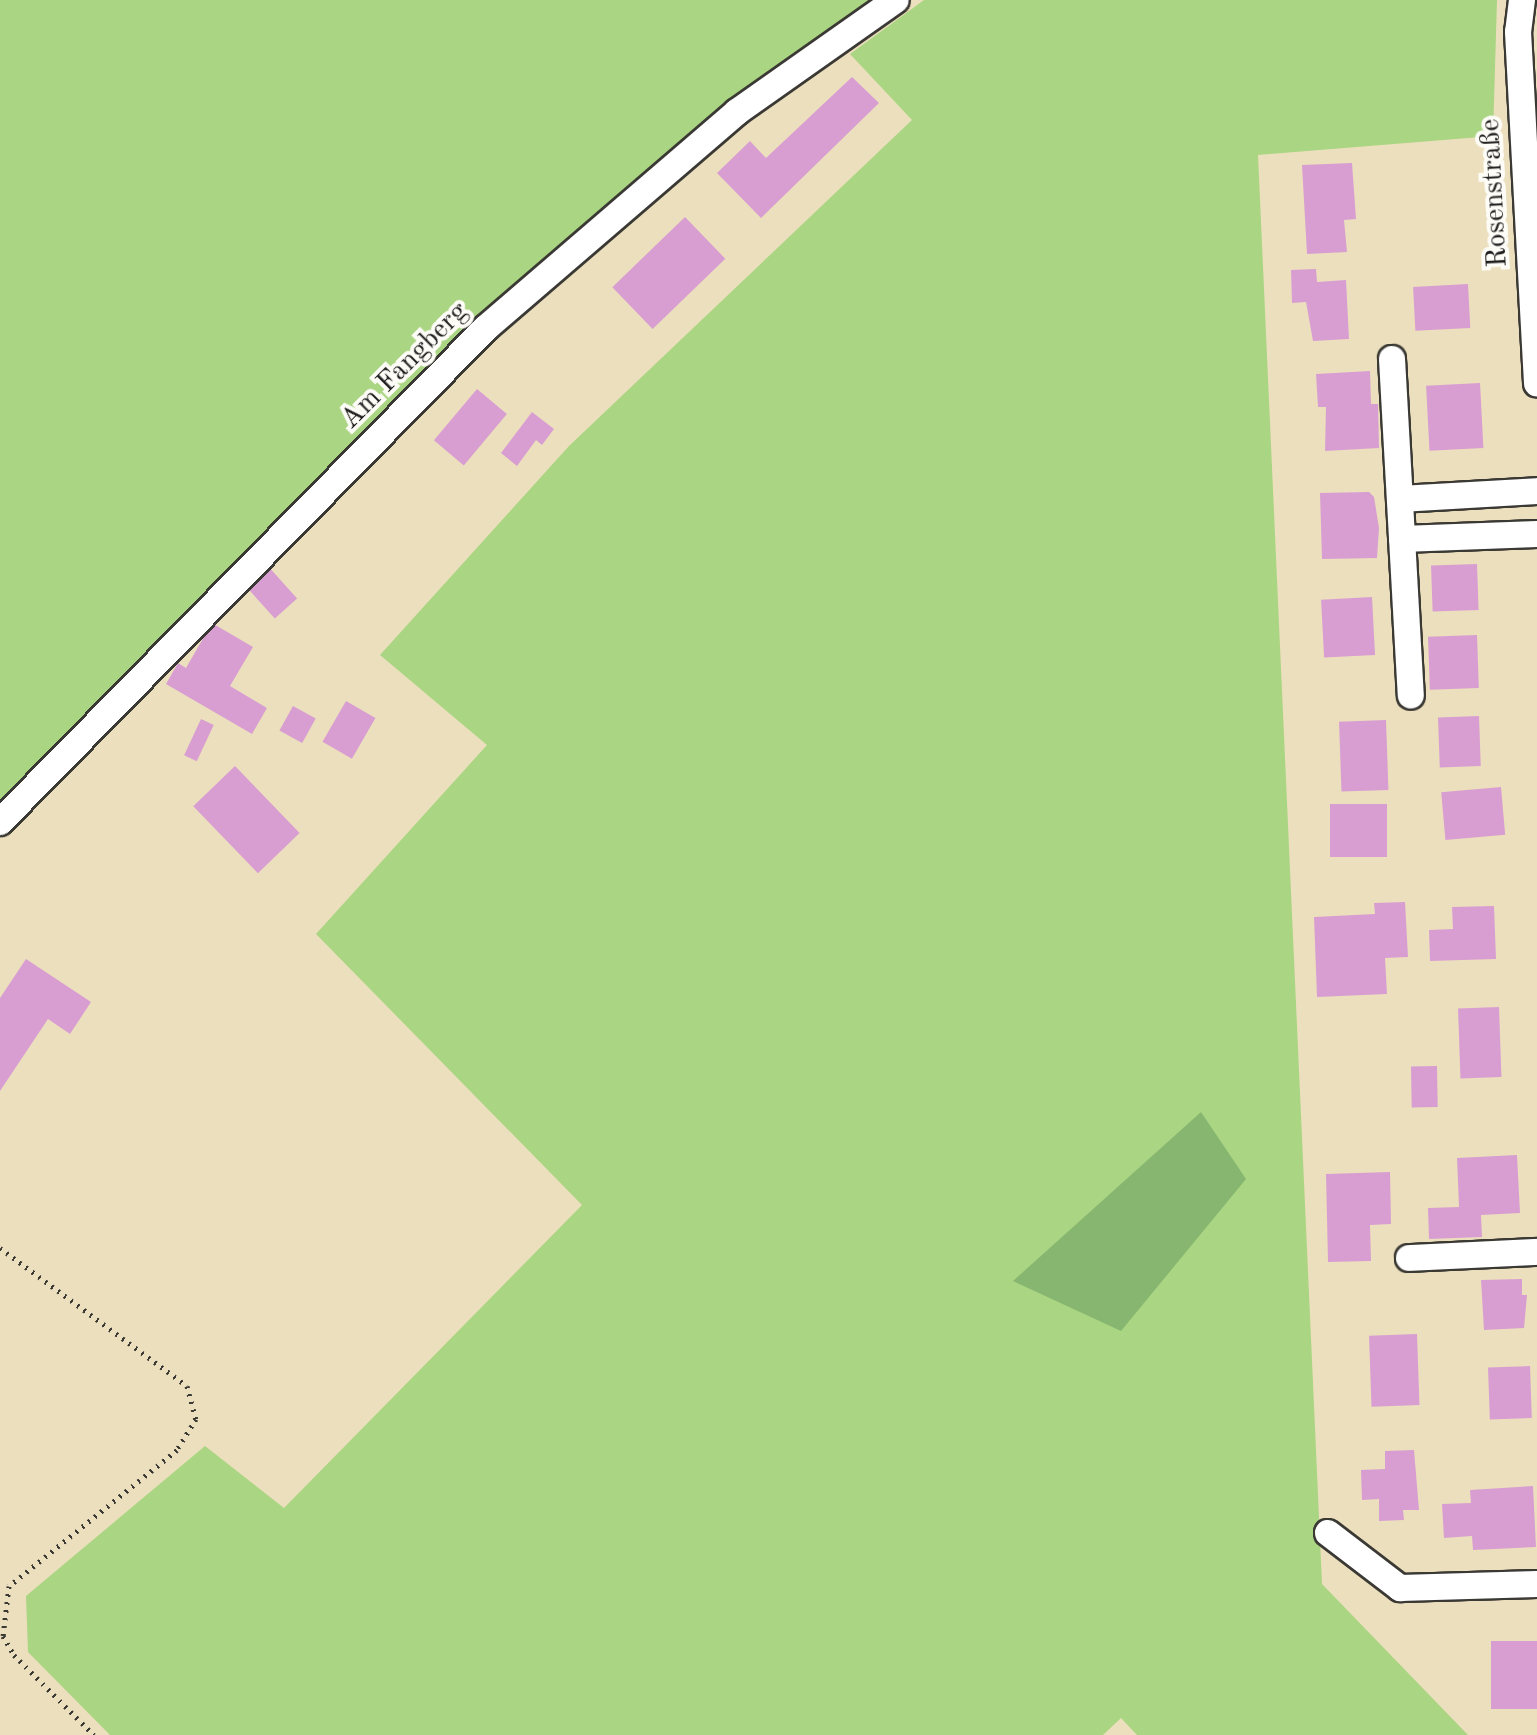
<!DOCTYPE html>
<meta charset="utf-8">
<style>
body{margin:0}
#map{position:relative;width:1537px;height:1735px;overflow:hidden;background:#ecdfbd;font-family:"Old Standard TT",serif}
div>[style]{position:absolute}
.green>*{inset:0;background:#aad582}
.forest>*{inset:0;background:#87b670}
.building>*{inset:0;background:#d89ed2;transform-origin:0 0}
.path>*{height:5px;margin-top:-2.5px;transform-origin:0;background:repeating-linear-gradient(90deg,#3b3934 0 2px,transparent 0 8px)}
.roads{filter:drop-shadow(2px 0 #3b3934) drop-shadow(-2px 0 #3b3934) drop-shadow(0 2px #3b3934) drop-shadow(0 -2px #3b3934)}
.minor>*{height:26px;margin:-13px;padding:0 13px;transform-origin:13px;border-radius:13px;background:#fff}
span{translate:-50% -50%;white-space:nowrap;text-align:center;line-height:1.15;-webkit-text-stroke:8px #fdfcf7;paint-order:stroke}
.street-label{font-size:28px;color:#1c1c1c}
</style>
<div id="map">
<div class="green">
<div style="clip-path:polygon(0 0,893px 0,461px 333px,0 807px)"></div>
<div style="clip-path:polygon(924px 0,1497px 0,1493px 136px,1258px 155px,1322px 1584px,1468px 1735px,1137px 1735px,1121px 1718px,1103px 1735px,110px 1735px,28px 1652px,26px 1596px,205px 1446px,284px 1508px,582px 1205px,316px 934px,487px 745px,380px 655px,569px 446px,912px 120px,850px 54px)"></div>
</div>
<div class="forest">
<div style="clip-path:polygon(1201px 1112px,1246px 1179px,1121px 1331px,1013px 1281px)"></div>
</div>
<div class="building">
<div style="clip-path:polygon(852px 77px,879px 103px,761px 218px,717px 173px,750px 141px,766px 158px)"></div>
<div style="clip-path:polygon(1352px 163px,1356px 219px,1344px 220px,1347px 252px,1307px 254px,1302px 165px)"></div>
<div style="left:685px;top:217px;width:58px;height:101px;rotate:46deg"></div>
<div style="clip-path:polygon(1316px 269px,1317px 282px,1346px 280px,1349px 339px,1313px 341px,1306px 302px,1292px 303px,1291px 270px)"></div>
<div style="left:1468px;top:284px;width:44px;height:55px;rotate:87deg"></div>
<div style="clip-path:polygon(1370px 371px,1371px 404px,1378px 404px,1379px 448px,1325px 451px,1326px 407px,1318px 407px,1316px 374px)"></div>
<div style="left:1480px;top:383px;width:65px;height:54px;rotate:87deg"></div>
<div style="left:477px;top:389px;width:39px;height:67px;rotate:40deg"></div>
<div style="clip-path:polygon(532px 412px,554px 429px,542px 445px,536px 440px,517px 466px,501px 453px)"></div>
<div style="clip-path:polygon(1369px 492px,1374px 497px,1379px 528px,1377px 558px,1322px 559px,1320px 493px)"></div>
<div style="left:1477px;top:564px;width:46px;height:46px;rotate:88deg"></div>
<div style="left:267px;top:565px;width:45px;height:30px;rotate:48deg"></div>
<div style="left:1372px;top:597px;width:58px;height:51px;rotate:87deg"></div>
<div style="clip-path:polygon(212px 623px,253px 647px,230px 686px,267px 708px,252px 734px,166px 684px,178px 663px,186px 668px)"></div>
<div style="left:1477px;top:635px;width:53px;height:49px;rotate:88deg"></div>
<div style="left:346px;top:701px;width:34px;height:47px;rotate:30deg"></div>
<div style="left:293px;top:706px;width:26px;height:28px;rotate:29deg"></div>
<div style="left:1479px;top:716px;width:50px;height:41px;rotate:88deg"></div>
<div style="left:201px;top:719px;width:14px;height:40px;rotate:25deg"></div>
<div style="left:1386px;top:720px;width:70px;height:47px;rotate:88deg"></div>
<div style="left:235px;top:766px;width:93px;height:58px;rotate:46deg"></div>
<div style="left:1501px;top:787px;width:48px;height:60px;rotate:85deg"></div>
<div style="left:1330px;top:804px;width:57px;height:53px"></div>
<div style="clip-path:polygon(1405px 902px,1408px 957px,1385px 958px,1387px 994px,1317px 997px,1314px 917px,1375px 914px,1374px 903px)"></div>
<div style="clip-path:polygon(1494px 906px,1496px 959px,1430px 961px,1429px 930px,1453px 929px,1452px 907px)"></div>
<div style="clip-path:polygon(26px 959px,91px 1002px,70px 1034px,48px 1019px,0 1091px,0 998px)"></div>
<div style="left:1499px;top:1007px;width:70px;height:41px;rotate:88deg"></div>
<div style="left:1437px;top:1066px;width:41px;height:26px;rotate:89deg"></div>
<div style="clip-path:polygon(1517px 1155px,1520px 1213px,1481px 1215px,1482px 1237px,1429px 1239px,1428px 1208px,1459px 1207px,1457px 1158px)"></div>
<div style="clip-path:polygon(1390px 1172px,1391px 1224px,1370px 1225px,1371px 1261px,1328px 1262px,1326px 1174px)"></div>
<div style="clip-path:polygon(1522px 1279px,1522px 1295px,1527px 1295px,1524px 1328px,1484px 1330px,1481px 1280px)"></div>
<div style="left:1417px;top:1334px;width:71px;height:48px;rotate:88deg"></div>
<div style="left:1530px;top:1366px;width:52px;height:42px;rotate:88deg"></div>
<div style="clip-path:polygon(1414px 1450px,1419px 1510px,1403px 1510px,1404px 1520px,1379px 1521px,1379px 1499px,1362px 1500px,1361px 1470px,1385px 1469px,1385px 1451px)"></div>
<div style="clip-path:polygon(1533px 1486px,1536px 1547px,1473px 1550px,1472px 1536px,1444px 1538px,1442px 1504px,1471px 1503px,1470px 1490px)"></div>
<div style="left:1537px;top:1641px;width:68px;height:46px;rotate:90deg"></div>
</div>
<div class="path">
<div style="left:0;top:1248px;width:232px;rotate:36.4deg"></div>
<div style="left:187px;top:1386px;width:34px;rotate:75deg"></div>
<div style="left:196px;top:1419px;width:36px;rotate:122deg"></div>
<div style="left:177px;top:1450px;width:216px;rotate:141deg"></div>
<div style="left:9px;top:1586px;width:50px;rotate:96.8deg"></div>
<div style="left:3px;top:1636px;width:22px;rotate:60deg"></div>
<div style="left:14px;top:1655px;width:113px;rotate:45deg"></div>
</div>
<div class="roads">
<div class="minor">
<div style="left:1522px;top:0;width:32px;rotate:97deg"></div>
<div style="left:1518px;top:32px;width:352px;rotate:86.9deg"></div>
<div style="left:1392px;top:359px;width:337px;rotate:86.8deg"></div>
<div style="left:1400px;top:499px;width:137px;rotate:-3.3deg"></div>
<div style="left:1402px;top:539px;width:135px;rotate:-2.1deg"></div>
<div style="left:0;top:822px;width:693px;rotate:-45.47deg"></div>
<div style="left:486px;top:328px;width:331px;rotate:-40.7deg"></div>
<div style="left:737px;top:112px;width:194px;rotate:-35.2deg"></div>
<div style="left:1409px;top:1258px;width:128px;rotate:-2.7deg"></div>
<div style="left:1328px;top:1533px;width:91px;rotate:37.4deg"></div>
<div style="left:1400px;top:1588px;width:137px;rotate:-1.7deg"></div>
</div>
</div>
<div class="street-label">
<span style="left:1495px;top:193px;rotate:-93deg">Rosenstraße</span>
<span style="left:405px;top:366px;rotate:-45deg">Am Fangberg</span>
</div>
</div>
